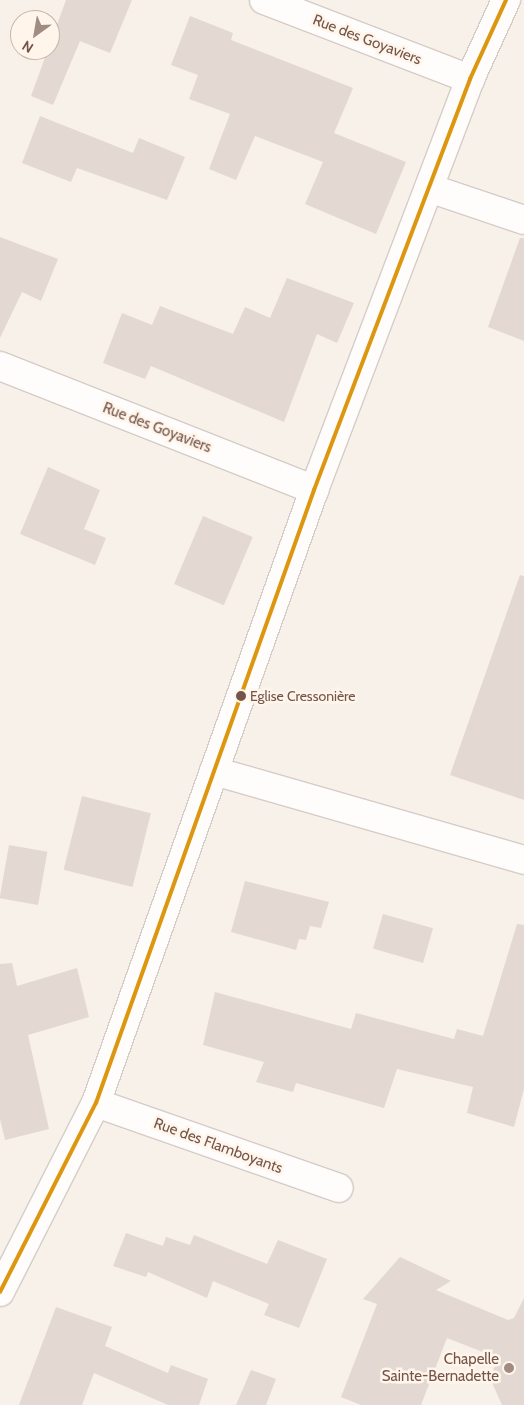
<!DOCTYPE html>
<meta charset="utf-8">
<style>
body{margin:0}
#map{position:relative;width:524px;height:1405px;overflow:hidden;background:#f7f1ea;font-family:Cabin,sans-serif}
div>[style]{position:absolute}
.building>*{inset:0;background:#e3d8d2;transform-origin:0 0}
.roads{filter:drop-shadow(1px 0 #d6ccc7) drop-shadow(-1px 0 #d6ccc7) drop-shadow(0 1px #d6ccc7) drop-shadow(0 -1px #d6ccc7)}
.minor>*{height:28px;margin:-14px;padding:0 14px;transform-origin:14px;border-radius:14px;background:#fefdfc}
.bus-1>*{height:4px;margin:-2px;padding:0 2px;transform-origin:2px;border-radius:2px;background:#dd960f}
.dots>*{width:14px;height:14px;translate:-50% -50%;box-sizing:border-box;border:2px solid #fff5eb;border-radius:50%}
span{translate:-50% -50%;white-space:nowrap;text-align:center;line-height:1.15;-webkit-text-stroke:5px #fff5eb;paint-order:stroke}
.bus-label{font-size:14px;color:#75554a}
.left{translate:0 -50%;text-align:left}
.street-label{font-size:15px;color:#75554a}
.poi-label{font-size:15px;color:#75554a}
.right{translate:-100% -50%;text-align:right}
.north{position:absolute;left:10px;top:10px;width:50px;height:50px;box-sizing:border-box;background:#fff5eb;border:1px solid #c8b5ab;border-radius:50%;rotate:212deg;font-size:14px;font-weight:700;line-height:20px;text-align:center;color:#75554a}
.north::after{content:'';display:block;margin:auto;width:18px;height:22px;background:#a28c82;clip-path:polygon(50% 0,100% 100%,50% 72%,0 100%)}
</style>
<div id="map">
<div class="building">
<div style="clip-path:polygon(66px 0,132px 0,110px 53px,80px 41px,53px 105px,31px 96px)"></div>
<div style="clip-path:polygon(190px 16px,233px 33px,231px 40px,353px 88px,334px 133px,406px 162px,376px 234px,305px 204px,323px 162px,255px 136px,236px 180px,209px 169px,230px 114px,189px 99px,198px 75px,171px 65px)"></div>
<div style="clip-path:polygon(40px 116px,133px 153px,139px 138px,185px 157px,167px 200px,77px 168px,71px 182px,22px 163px)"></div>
<div style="clip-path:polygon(0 237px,58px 259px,41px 301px,22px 292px,0 338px)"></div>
<div style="clip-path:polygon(520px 238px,524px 238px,524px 341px,488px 327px)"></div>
<div style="clip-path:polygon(287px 278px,354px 303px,337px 343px,317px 334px,284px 422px,151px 366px,145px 379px,103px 363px,122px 313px,152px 325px,160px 306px,233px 334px,245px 307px,270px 318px)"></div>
<div style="clip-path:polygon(48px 467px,100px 490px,84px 529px,106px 538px,95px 565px,20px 534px)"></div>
<div style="left:203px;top:516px;width:54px;height:74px;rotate:23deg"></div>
<div style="clip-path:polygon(520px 575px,524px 576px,524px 800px,450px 775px)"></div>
<div style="left:82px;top:796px;width:71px;height:76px;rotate:14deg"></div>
<div style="left:9px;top:845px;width:39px;height:54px;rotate:10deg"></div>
<div style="clip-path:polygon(245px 881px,329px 902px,321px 928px,310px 926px,306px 940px,299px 939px,296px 950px,231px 932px)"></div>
<div style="left:383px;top:914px;width:52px;height:36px;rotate:16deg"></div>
<div style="clip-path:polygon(517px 924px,524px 925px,524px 1089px,514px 1127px,467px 1113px,473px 1087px,397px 1069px,384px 1108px,296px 1083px,293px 1092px,256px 1082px,264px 1062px,203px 1045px,215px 992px,351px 1029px,356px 1013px,454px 1039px,457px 1029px,483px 1036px)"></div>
<div style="clip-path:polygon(12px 963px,17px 986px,77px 968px,89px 1017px,28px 1035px,49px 1129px,5px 1140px,0 1119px,0 964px)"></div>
<div style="clip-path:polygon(126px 1233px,163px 1246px,166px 1237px,190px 1245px,194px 1235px,267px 1264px,278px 1240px,327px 1259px,299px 1328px,264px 1315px,269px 1304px,213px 1281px,207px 1298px,148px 1272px,146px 1277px,113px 1266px)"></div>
<div style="clip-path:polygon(400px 1257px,451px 1281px,436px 1290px,508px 1320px,514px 1318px,524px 1298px,524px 1405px,502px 1405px,490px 1378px,498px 1358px,447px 1338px,421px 1405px,361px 1405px,341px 1397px,377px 1304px,363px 1299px)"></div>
<div style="clip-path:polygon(56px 1307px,112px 1327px,105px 1346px,168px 1373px,171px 1365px,208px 1379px,199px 1405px,168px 1405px,94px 1373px,82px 1405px,19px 1405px)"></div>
<div style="clip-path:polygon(251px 1370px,276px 1379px,266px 1405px,236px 1405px)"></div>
</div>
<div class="roads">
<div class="minor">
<div style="left:264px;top:0;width:221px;rotate:21deg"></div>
<div style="left:429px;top:188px;width:100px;rotate:18.6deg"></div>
<div style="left:0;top:366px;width:338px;rotate:21.5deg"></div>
<div style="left:214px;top:771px;width:323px;rotate:16deg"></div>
<div style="left:96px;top:1103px;width:257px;rotate:19.3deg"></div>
<div style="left:0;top:1292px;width:212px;rotate:-63.1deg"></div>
<div style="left:96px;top:1103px;width:651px;rotate:-70.42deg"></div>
<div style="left:314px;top:490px;width:440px;rotate:-69.2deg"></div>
<div style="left:470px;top:79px;width:87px;rotate:-65.5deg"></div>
</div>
</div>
<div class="bus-1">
<div style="left:0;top:1292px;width:212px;rotate:-63.1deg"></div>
<div style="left:96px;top:1103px;width:651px;rotate:-70.42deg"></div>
<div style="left:314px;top:490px;width:440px;rotate:-69.2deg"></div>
<div style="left:470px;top:79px;width:87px;rotate:-65.5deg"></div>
</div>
<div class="dots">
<div style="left:241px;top:696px;background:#75554a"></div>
<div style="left:509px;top:1368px;background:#a28c82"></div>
</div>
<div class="bus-label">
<span class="left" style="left:250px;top:696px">Eglise Cressonière</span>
</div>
<div class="street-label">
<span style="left:367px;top:40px;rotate:21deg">Rue des Goyaviers</span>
<span style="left:157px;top:428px;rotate:21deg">Rue des Goyaviers</span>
<span style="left:218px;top:1146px;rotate:20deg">Rue des Flamboyants</span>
</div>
<div class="poi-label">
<span class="right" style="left:499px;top:1368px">Chapelle<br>Sainte-Bernadette</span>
</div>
<div class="north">N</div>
</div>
